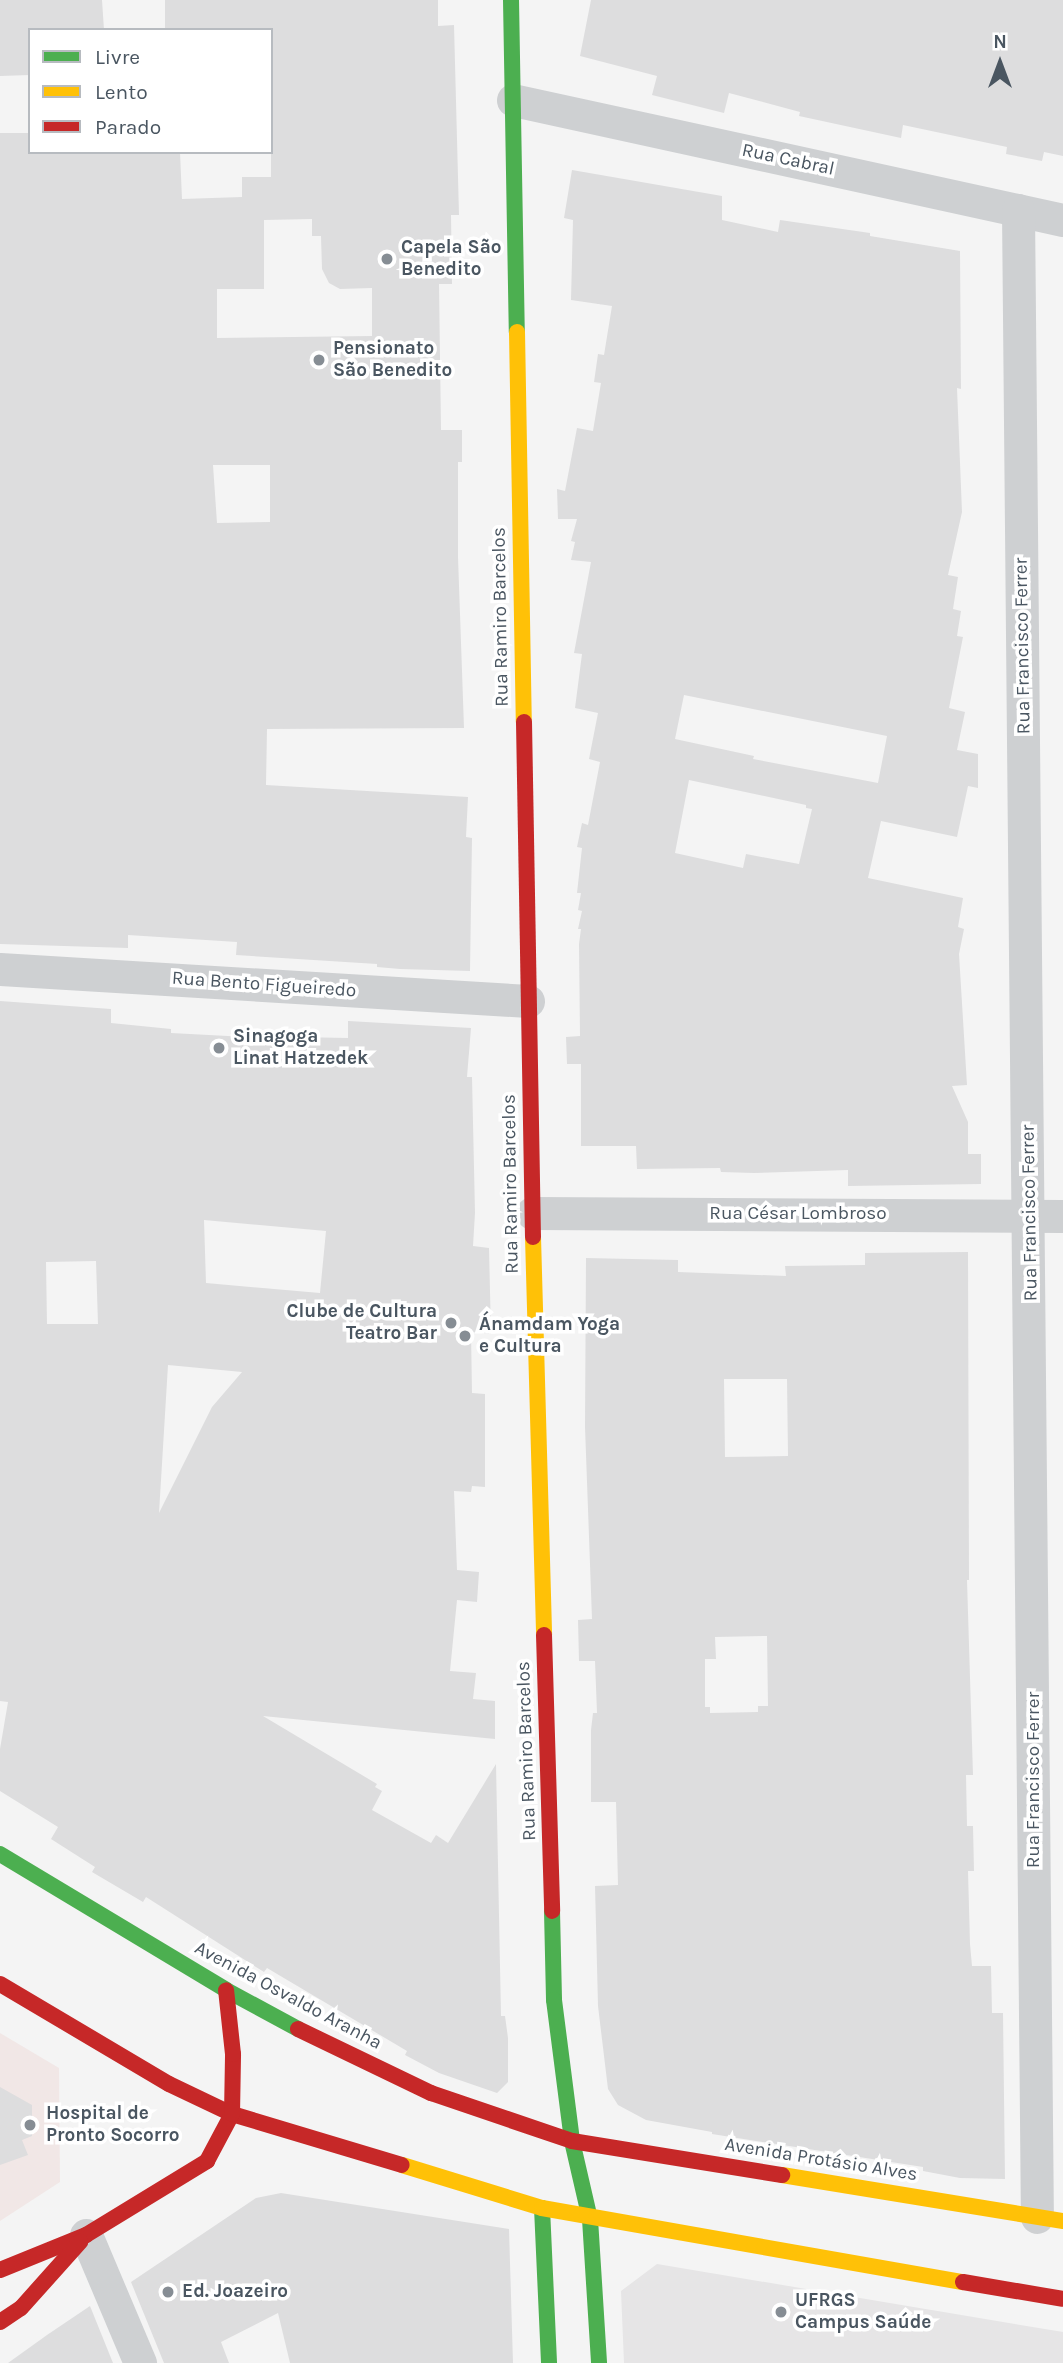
<!DOCTYPE html>
<meta charset="utf-8">
<style>
body{margin:0}
#map{position:relative;width:1063px;height:2363px;overflow:hidden;background:#f4f4f4;font-family:Karla,sans-serif}
div>[style]{position:absolute}
.education>*{inset:0;background:#e6e5e6}
.medical>*{inset:0;background:#f1e7e6}
.building>*{inset:0;background:#ddddde}
.street>*{height:33px;margin:-16.5px;padding:0 16.5px;transform-origin:16.5px;border-radius:16.5px;background:#ced0d2}
.fast>*{height:16px;margin:-8px;padding:0 8px;transform-origin:8px;border-radius:8px;background:#4caf50}
.slow>*{height:16px;margin:-8px;padding:0 8px;transform-origin:8px;border-radius:8px;background:#ffc107}
.jam>*{height:16px;margin:-8px;padding:0 8px;transform-origin:8px;border-radius:8px;background:#c62828}
.dots>*{width:19px;height:19px;translate:-50% -50%;box-sizing:border-box;border:4px solid #fff;border-radius:50%}
span{translate:-50% -50%;white-space:nowrap;text-align:center;line-height:1.15;-webkit-text-stroke:7px #fff;paint-order:stroke}
.street-label{font-size:19px;color:#4a5661}
.poi-label{font-size:19px;color:#4a5661;font-weight:700}
.left{translate:0 -50%;text-align:left}
.right{translate:-100% -50%;text-align:right}
.legend{position:absolute;left:28px;top:28px;width:245px;height:126px;box-sizing:border-box;background:#fff;border:2px solid #b7bbc0;margin:0;padding:9px 12px;list-style:none;font-size:21px;color:#4a5661}
.legend li{display:flex;align-items:center;gap:14px;height:35px}
.legend b{width:35px;border:2px solid #b7bbc0}
.north{position:absolute;left:965px;top:28px;width:70px;height:70px;-webkit-text-stroke:5px #fff;paint-order:stroke;rotate:0deg;font-size:19px;font-weight:700;line-height:28px;text-align:center;color:#4a5661}
.north::after{content:'';display:block;margin:auto;width:24px;height:32px;background:#4a5661;clip-path:polygon(50% 0,100% 100%,50% 72%,0 100%)}
</style>
<div id="map">
<div class="education">
<div style="clip-path:polygon(657px 2264px,1063px 2332px,1063px 2363px,624px 2363px,621px 2291px)"></div>
</div>
<div class="medical">
<div style="clip-path:polygon(0 2033px,59px 2068px,60px 2182px,0 2221px)"></div>
</div>
<div class="building">
<div style="clip-path:polygon(0 0,102px 0,104px 30px,30px 30px,30px 75px,0 76px)"></div>
<div style="clip-path:polygon(evenodd,165px 0,438px 0,438px 26px,454px 25px,459px 215px,451px 215px,452px 284px,439px 284px,441px 430px,462px 430px,462px 462px,458px 462px,458px 557px,464px 728px,267px 729px,266px 785px,468px 797px,466px 837px,472px 838px,470px 971px,400px 969px,377px 967px,377px 964px,236px 955px,237px 942px,128px 935px,128px 948px,0 944px,0 133px,30px 133px,30px 152px,180px 152px,182px 199px,242px 197px,242px 177px,271px 177px,271px 29px,165px 30px,165px 0,312px 219px,312px 236px,321px 236px,322px 269px,329px 283px,340px 289px,372px 288px,372px 336px,217px 338px,217px 289px,264px 289px,264px 220px,312px 219px,165px 0,213px 465px,270px 465px,270px 522px,217px 523px,213px 465px)"></div>
<div style="clip-path:polygon(591px 0,1063px 0,1063px 156px,1044px 152px,1042px 161px,1006px 154px,1007px 147px,903px 125px,901px 138px,799px 116px,800px 112px,729px 93px,724px 113px,652px 95px,657px 76px,580px 56px)"></div>
<div style="clip-path:polygon(evenodd,572px 170px,722px 196px,722px 220px,778px 232px,780px 220px,870px 233px,870px 236px,960px 251px,961px 389px,957px 388px,962px 512px,948px 575px,958px 577px,953px 609px,961px 611px,957px 636px,963px 637px,949px 708px,965px 712px,957px 750px,978px 754px,978px 788px,968px 786px,957px 837px,881px 821px,868px 878px,963px 898px,958px 927px,964px 929px,959px 954px,967px 1085px,952px 1086px,968px 1122px,968px 1154px,981px 1154px,981px 1184px,848px 1186px,848px 1170px,754px 1173px,721px 1172px,720px 1168px,637px 1169px,636px 1146px,581px 1146px,581px 1064px,567px 1064px,566px 1037px,580px 1036px,579px 944px,581px 929px,578px 929px,582px 911px,578px 910px,581px 893px,577px 893px,582px 848px,577px 847px,582px 823px,588px 825px,600px 762px,589px 759px,598px 713px,575px 708px,582px 654px,574px 653px,591px 562px,571px 560px,575px 542px,571px 541px,577px 519px,558px 519px,557px 489px,565px 491px,577px 428px,593px 431px,601px 383px,594px 382px,598px 354px,604px 355px,612px 306px,571px 300px,573px 220px,564px 218px,572px 170px,684px 695px,887px 736px,878px 783px,753px 759px,754px 756px,675px 739px,684px 695px,572px 170px,689px 780px,806px 805px,806px 808px,812px 809px,799px 864px,746px 854px,743px 868px,675px 853px,689px 780px)"></div>
<div style="clip-path:polygon(evenodd,0 1001px,111px 1009px,111px 1023px,171px 1029px,171px 1033px,263px 1038px,263px 1031px,295px 1034px,295px 1037px,348px 1038px,348px 1021px,471px 1028px,467px 1077px,472px 1077px,475px 1213px,473px 1246px,489px 1248px,491px 1334px,471px 1332px,472px 1393px,485px 1394px,485px 1487px,472px 1486px,471px 1492px,454px 1491px,457px 1570px,479px 1572px,477px 1602px,457px 1600px,450px 1671px,476px 1673px,473px 1699px,495px 1701px,495px 1739px,263px 1716px,377px 1784px,375px 1787px,382px 1791px,372px 1810px,431px 1843px,436px 1835px,448px 1843px,496px 1764px,501px 2016px,505px 2016px,508px 2038px,508px 2082px,497px 2093px,439px 2073px,405px 2055px,407px 2051px,267px 1968px,264px 1972px,146px 1897px,143px 1902px,92px 1872px,95px 1867px,51px 1839px,58px 1827px,0 1791px,0 1749px,8px 1702px,0 1701px,0 1001px,204px 1220px,326px 1231px,320px 1293px,206px 1283px,204px 1220px,0 1001px,96px 1261px,98px 1324px,47px 1324px,46px 1262px,96px 1261px,0 1001px,168px 1365px,242px 1372px,212px 1407px,159px 1513px,168px 1365px)"></div>
<div style="clip-path:polygon(evenodd,968px 1252px,969px 1580px,967px 1580px,973px 1775px,966px 1775px,967px 1826px,973px 1826px,974px 1871px,968px 1871px,970px 1944px,972px 1966px,991px 1966px,992px 2013px,1003px 2013px,1005px 2179px,960px 2178px,923px 2171px,923px 2167px,712px 2134px,712px 2132px,646px 2120px,618px 2105px,608px 2089px,598px 2006px,595px 1886px,618px 1885px,616px 1802px,591px 1802px,591px 1730px,593px 1713px,597px 1713px,595px 1661px,579px 1661px,578px 1620px,592px 1619px,585px 1427px,586px 1258px,678px 1260px,678px 1272px,786px 1276px,785px 1266px,865px 1265px,865px 1253px,968px 1252px,724px 1379px,787px 1379px,788px 1456px,725px 1457px,724px 1379px,968px 1252px,767px 1636px,768px 1706px,758px 1706px,758px 1712px,710px 1713px,710px 1707px,705px 1707px,705px 1659px,716px 1659px,715px 1637px,767px 1636px)"></div>
<div style="clip-path:polygon(0 2087px,32px 2105px,32px 2136px,22px 2140px,28px 2155px,0 2165px)"></div>
<div style="clip-path:polygon(281px 2193px,509px 2229px,513px 2363px,290px 2363px,278px 2313px,221px 2342px,229px 2363px,164px 2363px,131px 2282px,256px 2198px)"></div>
<div style="clip-path:polygon(90px 2306px,113px 2363px,8px 2363px,47px 2335px)"></div>
</div>
<div class="street">
<div style="left:513px;top:100px;width:563px;rotate:12.31deg"></div>
<div style="left:1018px;top:210px;width:2007px;rotate:89.46deg"></div>
<div style="left:0;top:969px;width:529px;rotate:3.47deg"></div>
<div style="left:532px;top:1213px;width:531px;rotate:0.32deg"></div>
<div style="left:86px;top:2235px;width:139px;rotate:67.1deg"></div>
</div>
<div class="fast">
<div style="left:511px;top:0;width:332px;rotate:89deg"></div>
<div style="left:0;top:1854px;width:264px;rotate:31deg"></div>
<div style="left:226px;top:1990px;width:82px;rotate:28.4deg"></div>
<div style="left:552px;top:1911px;width:89px;rotate:88.7deg"></div>
<div style="left:554px;top:2000px;width:142px;rotate:82.7deg"></div>
<div style="left:572px;top:2141px;width:80px;rotate:77deg"></div>
<div style="left:590px;top:2219px;width:144px;rotate:86.4deg"></div>
<div style="left:542px;top:2208px;width:155px;rotate:87.4deg"></div>
</div>
<div class="slow">
<div style="left:517px;top:332px;width:390px;rotate:89deg"></div>
<div style="left:533px;top:1237px;width:398px;rotate:88.4deg"></div>
<div style="left:402px;top:2165px;width:146px;rotate:17.1deg"></div>
<div style="left:542px;top:2208px;width:427px;rotate:10deg"></div>
<div style="left:782px;top:2175px;width:285px;rotate:9.3deg"></div>
</div>
<div class="jam">
<div style="left:524px;top:722px;width:515px;rotate:89deg"></div>
<div style="left:544px;top:1635px;width:276px;rotate:88.3deg"></div>
<div style="left:0;top:1984px;width:196px;rotate:30.6deg"></div>
<div style="left:169px;top:2084px;width:70px;rotate:25.5deg"></div>
<div style="left:232px;top:2114px;width:177px;rotate:16.7deg"></div>
<div style="left:298px;top:2029px;width:148px;rotate:25.7deg"></div>
<div style="left:431px;top:2093px;width:149px;rotate:18.8deg"></div>
<div style="left:572px;top:2141px;width:213px;rotate:9.2deg"></div>
<div style="left:0;top:2270px;width:93px;rotate:-22.1deg"></div>
<div style="left:86px;top:2235px;width:142px;rotate:-31.4deg"></div>
<div style="left:207px;top:2161px;width:53px;rotate:-62deg"></div>
<div style="left:232px;top:2114px;width:60px;rotate:-89deg"></div>
<div style="left:233px;top:2054px;width:64px;rotate:-96.2deg"></div>
<div style="left:963px;top:2282px;width:101px;rotate:9.6deg"></div>
<div style="left:0;top:2322px;width:25px;rotate:-34deg"></div>
<div style="left:21px;top:2308px;width:89px;rotate:-48.2deg"></div>
</div>
<div class="dots">
<div style="left:387px;top:259px;background:#868d94"></div>
<div style="left:319px;top:360px;background:#868d94"></div>
<div style="left:219px;top:1048px;background:#868d94"></div>
<div style="left:451px;top:1323px;background:#868d94"></div>
<div style="left:465px;top:1336px;background:#868d94"></div>
<div style="left:30px;top:2125px;background:#868d94"></div>
<div style="left:168px;top:2292px;background:#868d94"></div>
<div style="left:781px;top:2312px;background:#868d94"></div>
</div>
<div class="street-label">
<span style="left:788px;top:160px;rotate:12deg">Rua Cabral</span>
<span style="left:501px;top:617px;rotate:-91deg">Rua Ramiro Barcelos</span>
<span style="left:1023px;top:646px;rotate:-91deg">Rua Francisco Ferrer</span>
<span style="left:264px;top:985px;rotate:4deg">Rua Bento Figueiredo</span>
<span style="left:511px;top:1184px;rotate:-91deg">Rua Ramiro Barcelos</span>
<span style="left:1030px;top:1213px;rotate:-91deg">Rua Francisco Ferrer</span>
<span style="left:798px;top:1214px">Rua César Lombroso</span>
<span style="left:527px;top:1751px;rotate:-92deg">Rua Ramiro Barcelos</span>
<span style="left:1034px;top:1780px;rotate:-90deg">Rua Francisco Ferrer</span>
<span style="left:288px;top:1996px;rotate:28deg">Avenida Osvaldo Aranha</span>
<span style="left:821px;top:2160px;rotate:9deg">Avenida Protásio Alves</span>
</div>
<div class="poi-label">
<span class="left" style="left:401px;top:259px">Capela São<br>Benedito</span>
<span class="left" style="left:333px;top:360px">Pensionato<br>São Benedito</span>
<span class="left" style="left:233px;top:1048px">Sinagoga<br>Linat Hatzedek</span>
<span class="right" style="left:437px;top:1323px">Clube de Cultura<br>Teatro Bar</span>
<span class="left" style="left:479px;top:1336px">Ánamdam Yoga<br>e Cultura</span>
<span class="left" style="left:46px;top:2125px">Hospital de<br>Pronto Socorro</span>
<span class="left" style="left:182px;top:2292px">Ed. Joazeiro</span>
<span class="left" style="left:795px;top:2312px">UFRGS<br>Campus Saúde</span>
</div>
<ul class="legend">
<li><b style="height:9px;background:#4caf50"></b>Livre</li>
<li><b style="height:9px;background:#ffc107"></b>Lento</li>
<li><b style="height:9px;background:#c62828"></b>Parado</li>
</ul>
<div class="north">N</div>
</div>
